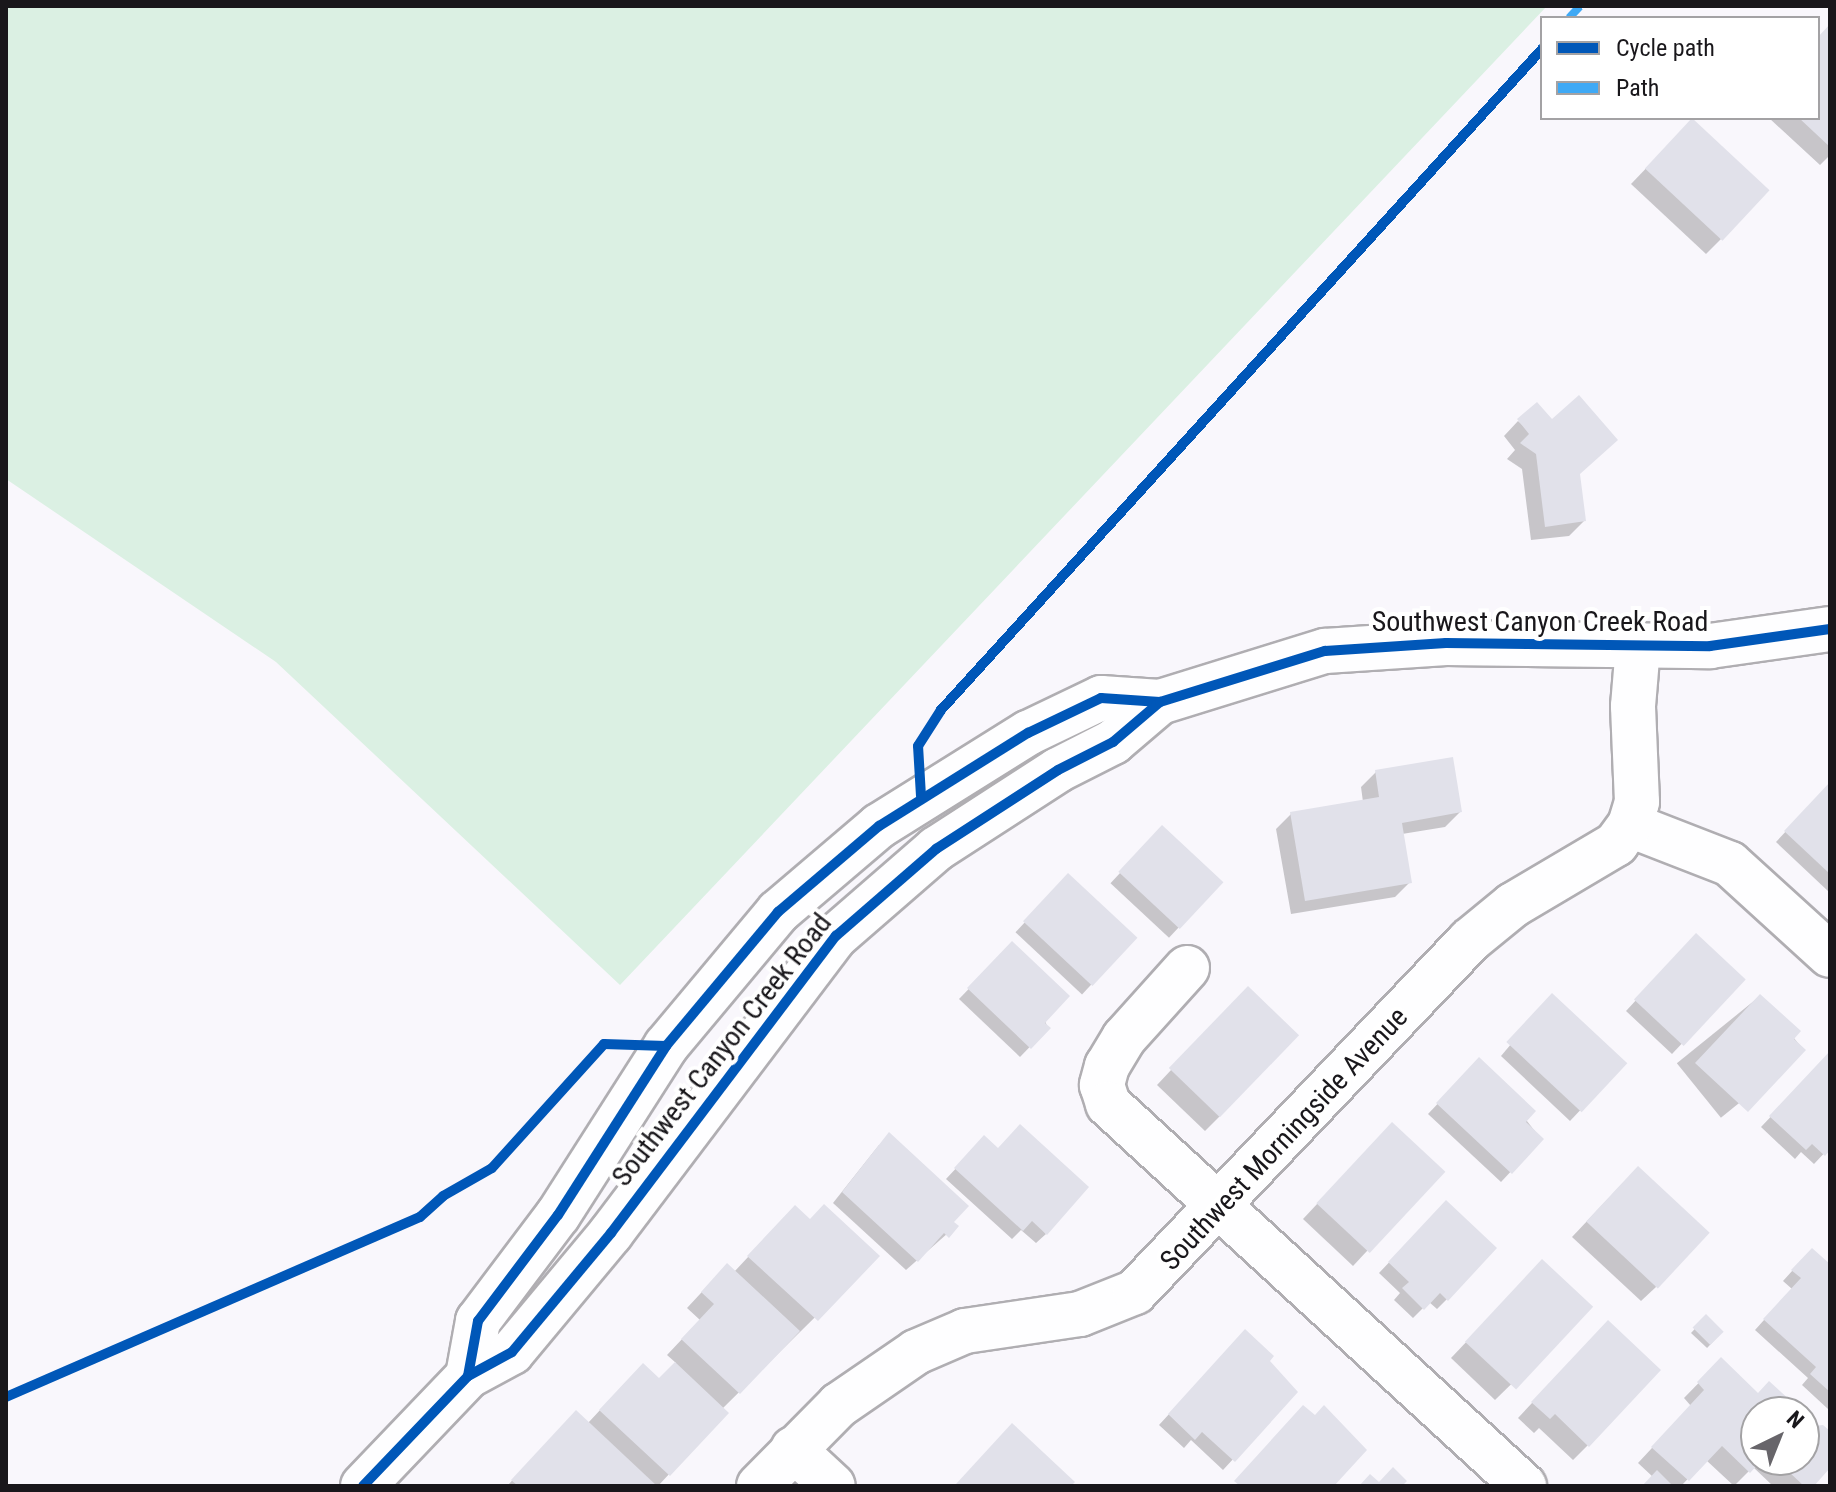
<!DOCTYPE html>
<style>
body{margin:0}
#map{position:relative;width:1836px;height:1492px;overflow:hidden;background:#f9f7fc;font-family:"Roboto Condensed",sans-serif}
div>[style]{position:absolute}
.green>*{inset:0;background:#dbf0e3}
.shadow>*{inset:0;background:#0003;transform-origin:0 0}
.building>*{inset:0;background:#e1e1ea;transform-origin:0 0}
.roads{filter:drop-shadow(2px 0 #b0aeb2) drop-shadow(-2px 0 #b0aeb2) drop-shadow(0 2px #b0aeb2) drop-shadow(0 -2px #b0aeb2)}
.street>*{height:44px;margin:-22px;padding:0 22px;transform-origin:22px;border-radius:22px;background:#fefeff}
.secondary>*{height:44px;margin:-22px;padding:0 22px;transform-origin:22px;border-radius:22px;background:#fefeff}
.quiet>*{height:8px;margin-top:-4px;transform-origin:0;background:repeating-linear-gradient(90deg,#3fa9f5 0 16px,transparent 0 24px)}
.cycleway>*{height:10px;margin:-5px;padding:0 5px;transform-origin:5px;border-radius:5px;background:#0057b8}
span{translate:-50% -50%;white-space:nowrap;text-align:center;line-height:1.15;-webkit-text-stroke:8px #fff;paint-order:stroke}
.street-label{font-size:28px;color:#19171b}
.frame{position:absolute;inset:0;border:8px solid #19171b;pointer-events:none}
.legend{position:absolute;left:1540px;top:16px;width:280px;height:104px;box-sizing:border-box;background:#fff;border:2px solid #a3a2a4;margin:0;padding:10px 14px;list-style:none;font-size:24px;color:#19171b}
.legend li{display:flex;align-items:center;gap:16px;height:40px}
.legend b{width:40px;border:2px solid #a3a2a4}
.north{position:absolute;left:1740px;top:1396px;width:80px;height:80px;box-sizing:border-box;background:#fff;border:2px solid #a3a2a4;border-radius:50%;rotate:43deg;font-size:22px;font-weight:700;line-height:32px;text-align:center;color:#19171b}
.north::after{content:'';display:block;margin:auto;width:28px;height:36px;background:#67656a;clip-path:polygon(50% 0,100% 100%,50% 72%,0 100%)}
</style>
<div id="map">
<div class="green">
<div style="clip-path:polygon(6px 6px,1547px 6px,620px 985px,276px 662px,6px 479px)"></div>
</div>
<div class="shadow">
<div style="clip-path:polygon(1830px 28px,1830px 155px,1820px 165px,1769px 118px,1818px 118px,1818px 39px)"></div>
<div style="clip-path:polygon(1678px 135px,1721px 239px,1706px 254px,1631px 184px)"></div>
<div style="clip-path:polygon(1518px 421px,1578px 475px,1584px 521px,1569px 536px,1531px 540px,1522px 469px,1507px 459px,1515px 450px,1504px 436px)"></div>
<div style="clip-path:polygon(1376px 772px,1460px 812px,1445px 827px,1402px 834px,1410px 882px,1395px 897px,1291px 914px,1276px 829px,1291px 814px,1363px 802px,1361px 787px)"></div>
<div style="clip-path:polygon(1830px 784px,1830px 891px,1829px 892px,1776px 842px)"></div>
<div style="left:1163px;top:827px;width:80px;height:77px;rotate:43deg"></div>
<div style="left:1068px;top:876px;width:91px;height:77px;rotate:43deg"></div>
<div style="clip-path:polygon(1012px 944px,1048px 1028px,1020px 1057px,959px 999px)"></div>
<div style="clip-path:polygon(1687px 945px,1743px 979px,1672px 1054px,1626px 1011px)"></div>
<div style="left:1760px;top:996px;width:70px;height:107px;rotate:51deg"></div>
<div style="clip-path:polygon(1233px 1004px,1220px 1116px,1205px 1131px,1157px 1085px)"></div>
<div style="clip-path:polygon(1543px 1006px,1624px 1064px,1570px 1121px,1501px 1056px)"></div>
<div style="clip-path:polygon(1830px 1054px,1830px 1147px,1814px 1164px,1801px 1152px,1795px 1159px,1761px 1127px)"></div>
<div style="clip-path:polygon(1479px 1060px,1541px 1139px,1501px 1182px,1428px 1114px)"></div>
<div style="clip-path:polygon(1377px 1140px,1367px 1251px,1353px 1266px,1303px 1219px)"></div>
<div style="clip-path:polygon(879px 1145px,956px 1226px,906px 1270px,833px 1203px)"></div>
<div style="clip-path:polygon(975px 1148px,1046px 1234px,1036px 1243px,1021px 1230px,1012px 1239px,946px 1179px)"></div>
<div style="clip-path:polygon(1623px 1183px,1656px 1287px,1641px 1301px,1572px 1237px)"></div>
<div style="clip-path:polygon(1436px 1213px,1447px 1299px,1437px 1309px,1429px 1302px,1413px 1318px,1394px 1300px,1400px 1293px,1379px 1273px)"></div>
<div style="clip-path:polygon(810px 1221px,877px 1256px,722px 1409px,726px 1413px,658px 1486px,507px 1486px,562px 1427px,588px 1423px,628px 1380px,659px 1380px,676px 1363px,667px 1355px,700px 1320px,687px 1308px,713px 1280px,734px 1272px,781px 1222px)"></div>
<div style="clip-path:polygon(1802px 1260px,1830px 1267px,1828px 1409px,1802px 1385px,1808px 1378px,1755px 1330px,1792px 1289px,1783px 1281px)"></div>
<div style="clip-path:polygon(1528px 1277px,1590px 1307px,1495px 1400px,1451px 1358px)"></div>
<div style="left:1706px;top:1317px;width:22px;height:22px;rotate:43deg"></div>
<div style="clip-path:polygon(1593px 1338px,1588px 1445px,1573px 1460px,1539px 1428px,1534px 1433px,1518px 1418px)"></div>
<div style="clip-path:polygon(1236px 1341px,1267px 1361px,1295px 1392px,1223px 1470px,1191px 1440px,1184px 1448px,1159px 1425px)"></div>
<div style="clip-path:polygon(1721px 1360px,1758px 1395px,1800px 1412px,1756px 1412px,1756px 1460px,1804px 1460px,1804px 1429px,1830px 1434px,1830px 1466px,1811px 1486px,1773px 1486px,1753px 1467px,1734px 1486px,1706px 1460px,1681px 1486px,1644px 1486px,1653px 1477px,1638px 1463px,1691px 1406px,1684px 1398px)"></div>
<div style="clip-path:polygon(998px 1441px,1072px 1482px,1068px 1486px,955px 1486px)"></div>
</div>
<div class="building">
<div style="clip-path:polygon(1830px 24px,1830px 147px,1799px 118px,1818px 118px,1818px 37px)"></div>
<div style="left:1692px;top:118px;width:106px;height:69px;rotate:43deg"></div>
<div style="clip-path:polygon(1579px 395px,1618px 440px,1580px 474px,1586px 521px,1545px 527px,1536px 454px,1520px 443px,1529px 434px,1517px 419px,1537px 402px,1552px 419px)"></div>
<div style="clip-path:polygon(1453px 757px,1462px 812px,1402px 823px,1412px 883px,1305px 901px,1290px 812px,1379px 797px,1375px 770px)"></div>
<div style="clip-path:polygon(1830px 782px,1830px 874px,1784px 831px)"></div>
<div style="left:1162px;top:825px;width:84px;height:64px;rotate:43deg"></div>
<div style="left:1068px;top:873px;width:95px;height:66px;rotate:43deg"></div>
<div style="left:1696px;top:933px;width:68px;height:91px;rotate:43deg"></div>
<div style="clip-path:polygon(1012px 941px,1070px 996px,1045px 1023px,1051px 1028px,1031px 1049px,967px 988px)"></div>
<div style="left:1248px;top:986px;width:71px;height:114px;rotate:44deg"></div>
<div style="left:1552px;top:993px;width:103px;height:67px;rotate:43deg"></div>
<div style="clip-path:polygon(1760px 994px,1801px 1031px,1794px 1039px,1806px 1050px,1748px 1112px,1695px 1063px)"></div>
<div style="clip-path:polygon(1830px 1051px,1830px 1150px,1825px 1156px,1812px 1144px,1806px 1150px,1769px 1116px)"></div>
<div style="clip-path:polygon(1479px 1057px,1536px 1111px,1526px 1122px,1544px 1139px,1512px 1174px,1436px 1103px)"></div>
<div style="left:1392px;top:1122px;width:73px;height:111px;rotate:43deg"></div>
<div style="clip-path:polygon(1020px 1124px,1089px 1187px,1047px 1235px,1032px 1221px,1023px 1231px,954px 1168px,984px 1135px,998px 1148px)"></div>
<div style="clip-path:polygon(889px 1132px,969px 1206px,954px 1222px,959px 1226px,949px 1238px,944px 1233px,918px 1262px,842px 1192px)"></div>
<div style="left:1638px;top:1166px;width:98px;height:76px;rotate:43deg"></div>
<div style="clip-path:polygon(1446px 1200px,1497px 1248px,1448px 1301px,1440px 1293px,1424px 1310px,1402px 1288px,1409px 1282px,1388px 1262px)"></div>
<div style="clip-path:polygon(824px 1204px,880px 1256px,818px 1321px,747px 1256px,795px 1205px,810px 1219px)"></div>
<div style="clip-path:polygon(1812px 1248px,1830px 1264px,1830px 1392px,1810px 1374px,1816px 1367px,1763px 1319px,1801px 1278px,1791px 1270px)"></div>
<div style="left:1542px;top:1259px;width:70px;height:113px;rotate:43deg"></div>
<div style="clip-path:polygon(727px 1263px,800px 1331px,740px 1394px,681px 1339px,714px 1304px,701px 1292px)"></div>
<div style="left:1706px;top:1314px;width:25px;height:19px;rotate:45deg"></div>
<div style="clip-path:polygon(1608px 1320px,1661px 1370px,1589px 1447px,1555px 1414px,1550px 1419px,1531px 1402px)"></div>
<div style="clip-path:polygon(1245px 1329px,1274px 1356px,1270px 1361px,1298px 1392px,1235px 1462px,1202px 1432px,1195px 1440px,1168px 1414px)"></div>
<div style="clip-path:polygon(1721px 1357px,1758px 1393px,1769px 1381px,1803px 1412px,1756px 1412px,1756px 1460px,1762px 1460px,1750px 1473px,1722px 1446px,1689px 1481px,1651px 1447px,1704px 1390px,1697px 1382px)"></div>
<div style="clip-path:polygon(675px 1362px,729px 1413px,670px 1476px,599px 1410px,643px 1363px,659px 1378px)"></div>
<div style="clip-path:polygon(1303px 1405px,1315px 1415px,1324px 1405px,1367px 1450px,1334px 1486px,1240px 1486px,1234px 1481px)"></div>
<div style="clip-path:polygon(576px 1410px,657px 1486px,518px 1486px,511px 1480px)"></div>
<div style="clip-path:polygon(1012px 1423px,1075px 1482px,1071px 1486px,956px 1484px)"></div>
<div style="clip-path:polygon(1823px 1425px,1830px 1431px,1830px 1468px,1814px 1486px,1804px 1486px,1776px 1460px,1804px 1460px,1804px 1427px)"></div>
<div style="clip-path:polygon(1393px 1467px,1407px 1481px,1402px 1486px,1359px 1486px,1370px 1474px,1379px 1482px)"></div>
<div style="clip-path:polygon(1657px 1470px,1673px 1486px,1642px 1486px)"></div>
</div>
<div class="roads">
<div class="street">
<div style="left:1630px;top:825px;width:107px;rotate:21.3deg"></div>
<div style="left:1730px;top:864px;width:135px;rotate:42.3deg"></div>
<div style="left:1187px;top:968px;width:94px;rotate:132deg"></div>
<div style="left:1124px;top:1038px;width:33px;rotate:121deg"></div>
<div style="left:1107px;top:1066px;width:20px;rotate:105deg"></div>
<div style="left:1102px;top:1085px;width:20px;rotate:72deg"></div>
<div style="left:1108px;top:1104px;width:565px;rotate:42.56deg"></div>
<div style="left:793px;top:1449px;width:54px;rotate:42.8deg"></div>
<div style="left:759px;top:1486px;width:114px;rotate:-45.4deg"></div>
<div style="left:839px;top:1405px;width:93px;rotate:-34.5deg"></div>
<div style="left:916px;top:1352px;width:53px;rotate:-23.2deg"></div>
<div style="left:965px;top:1331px;width:116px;rotate:-8.4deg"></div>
<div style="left:1080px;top:1314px;width:59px;rotate:-21.8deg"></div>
<div style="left:1135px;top:1292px;width:485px;rotate:-46.4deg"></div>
<div style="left:1469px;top:941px;width:57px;rotate:-39.3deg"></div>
<div style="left:1513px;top:905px;width:120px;rotate:-30.6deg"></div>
<div style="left:1616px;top:844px;width:24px;rotate:-54deg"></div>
<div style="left:1630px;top:825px;width:24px;rotate:-73deg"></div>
<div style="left:1637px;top:802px;width:96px;rotate:-92.4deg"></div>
<div style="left:1633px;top:706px;width:59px;rotate:-85.2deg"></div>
</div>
<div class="secondary">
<div style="left:468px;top:1376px;width:56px;rotate:-79.7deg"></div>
<div style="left:478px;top:1321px;width:133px;rotate:-53deg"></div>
<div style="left:558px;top:1215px;width:201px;rotate:-57.4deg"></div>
<div style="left:666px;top:1046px;width:175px;rotate:-50.1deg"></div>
<div style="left:778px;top:912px;width:133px;rotate:-40.4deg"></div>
<div style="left:879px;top:826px;width:176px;rotate:-32deg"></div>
<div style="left:1028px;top:733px;width:81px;rotate:-25.6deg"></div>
<div style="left:1101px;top:698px;width:59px;rotate:3.9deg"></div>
<div style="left:363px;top:1486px;width:152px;rotate:-46.3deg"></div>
<div style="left:468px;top:1376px;width:50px;rotate:-28.6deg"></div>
<div style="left:512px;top:1352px;width:155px;rotate:-50.2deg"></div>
<div style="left:611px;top:1233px;width:373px;rotate:-52.9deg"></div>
<div style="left:836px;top:936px;width:133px;rotate:-41deg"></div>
<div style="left:936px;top:849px;width:145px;rotate:-32.9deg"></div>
<div style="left:1058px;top:770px;width:62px;rotate:-27deg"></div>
<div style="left:1113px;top:742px;width:62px;rotate:-40.4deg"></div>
<div style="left:1160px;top:702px;width:173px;rotate:-17.2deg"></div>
<div style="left:1325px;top:651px;width:121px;rotate:-3.8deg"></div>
<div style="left:1446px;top:643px;width:264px;rotate:0.7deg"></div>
<div style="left:1710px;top:646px;width:121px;rotate:-8.1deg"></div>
</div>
</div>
<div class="quiet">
<div style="left:1569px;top:18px;width:16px;rotate:-47deg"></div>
</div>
<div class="cycleway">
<div style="left:921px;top:796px;width:50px;rotate:-93.4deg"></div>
<div style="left:918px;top:746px;width:43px;rotate:-57.4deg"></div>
<div style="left:941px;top:710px;width:893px;rotate:-47.72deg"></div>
<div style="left:468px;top:1376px;width:56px;rotate:-79.7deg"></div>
<div style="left:478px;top:1321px;width:133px;rotate:-53deg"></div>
<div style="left:558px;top:1215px;width:201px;rotate:-57.4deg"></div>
<div style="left:666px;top:1046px;width:175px;rotate:-50.1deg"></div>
<div style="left:778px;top:912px;width:133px;rotate:-40.4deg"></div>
<div style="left:879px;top:826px;width:176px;rotate:-32deg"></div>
<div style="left:1028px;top:733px;width:81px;rotate:-25.6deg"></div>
<div style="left:1101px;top:698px;width:59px;rotate:3.9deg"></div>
<div style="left:6px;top:1397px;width:451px;rotate:-23.5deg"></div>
<div style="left:420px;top:1217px;width:31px;rotate:-42deg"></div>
<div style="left:443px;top:1196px;width:56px;rotate:-29.7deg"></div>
<div style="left:492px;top:1168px;width:167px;rotate:-47.9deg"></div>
<div style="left:604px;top:1044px;width:62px;rotate:1.8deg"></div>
<div style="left:363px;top:1486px;width:152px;rotate:-46.3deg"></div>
<div style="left:468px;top:1376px;width:50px;rotate:-28.6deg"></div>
<div style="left:512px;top:1352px;width:155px;rotate:-50.2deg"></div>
<div style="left:611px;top:1233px;width:373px;rotate:-52.9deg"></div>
<div style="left:836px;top:936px;width:133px;rotate:-41deg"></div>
<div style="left:936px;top:849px;width:145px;rotate:-32.9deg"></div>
<div style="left:1058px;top:770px;width:62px;rotate:-27deg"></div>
<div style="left:1113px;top:742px;width:62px;rotate:-40.4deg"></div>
<div style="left:1160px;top:702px;width:173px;rotate:-17.2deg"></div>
<div style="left:1325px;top:651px;width:121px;rotate:-3.8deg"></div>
<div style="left:1446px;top:643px;width:264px;rotate:0.7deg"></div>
<div style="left:1710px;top:646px;width:121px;rotate:-8.1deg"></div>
</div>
<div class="street-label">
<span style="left:1540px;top:622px">Southwest Canyon Creek Road</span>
<span style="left:722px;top:1050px;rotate:-52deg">Southwest Canyon Creek Road</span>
<span style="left:1284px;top:1139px;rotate:-47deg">Southwest Morningside Avenue</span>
</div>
<div class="frame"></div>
<ul class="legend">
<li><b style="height:10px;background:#0057b8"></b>Cycle path</li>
<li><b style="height:10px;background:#3fa9f5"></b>Path</li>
</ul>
<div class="north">N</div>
</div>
